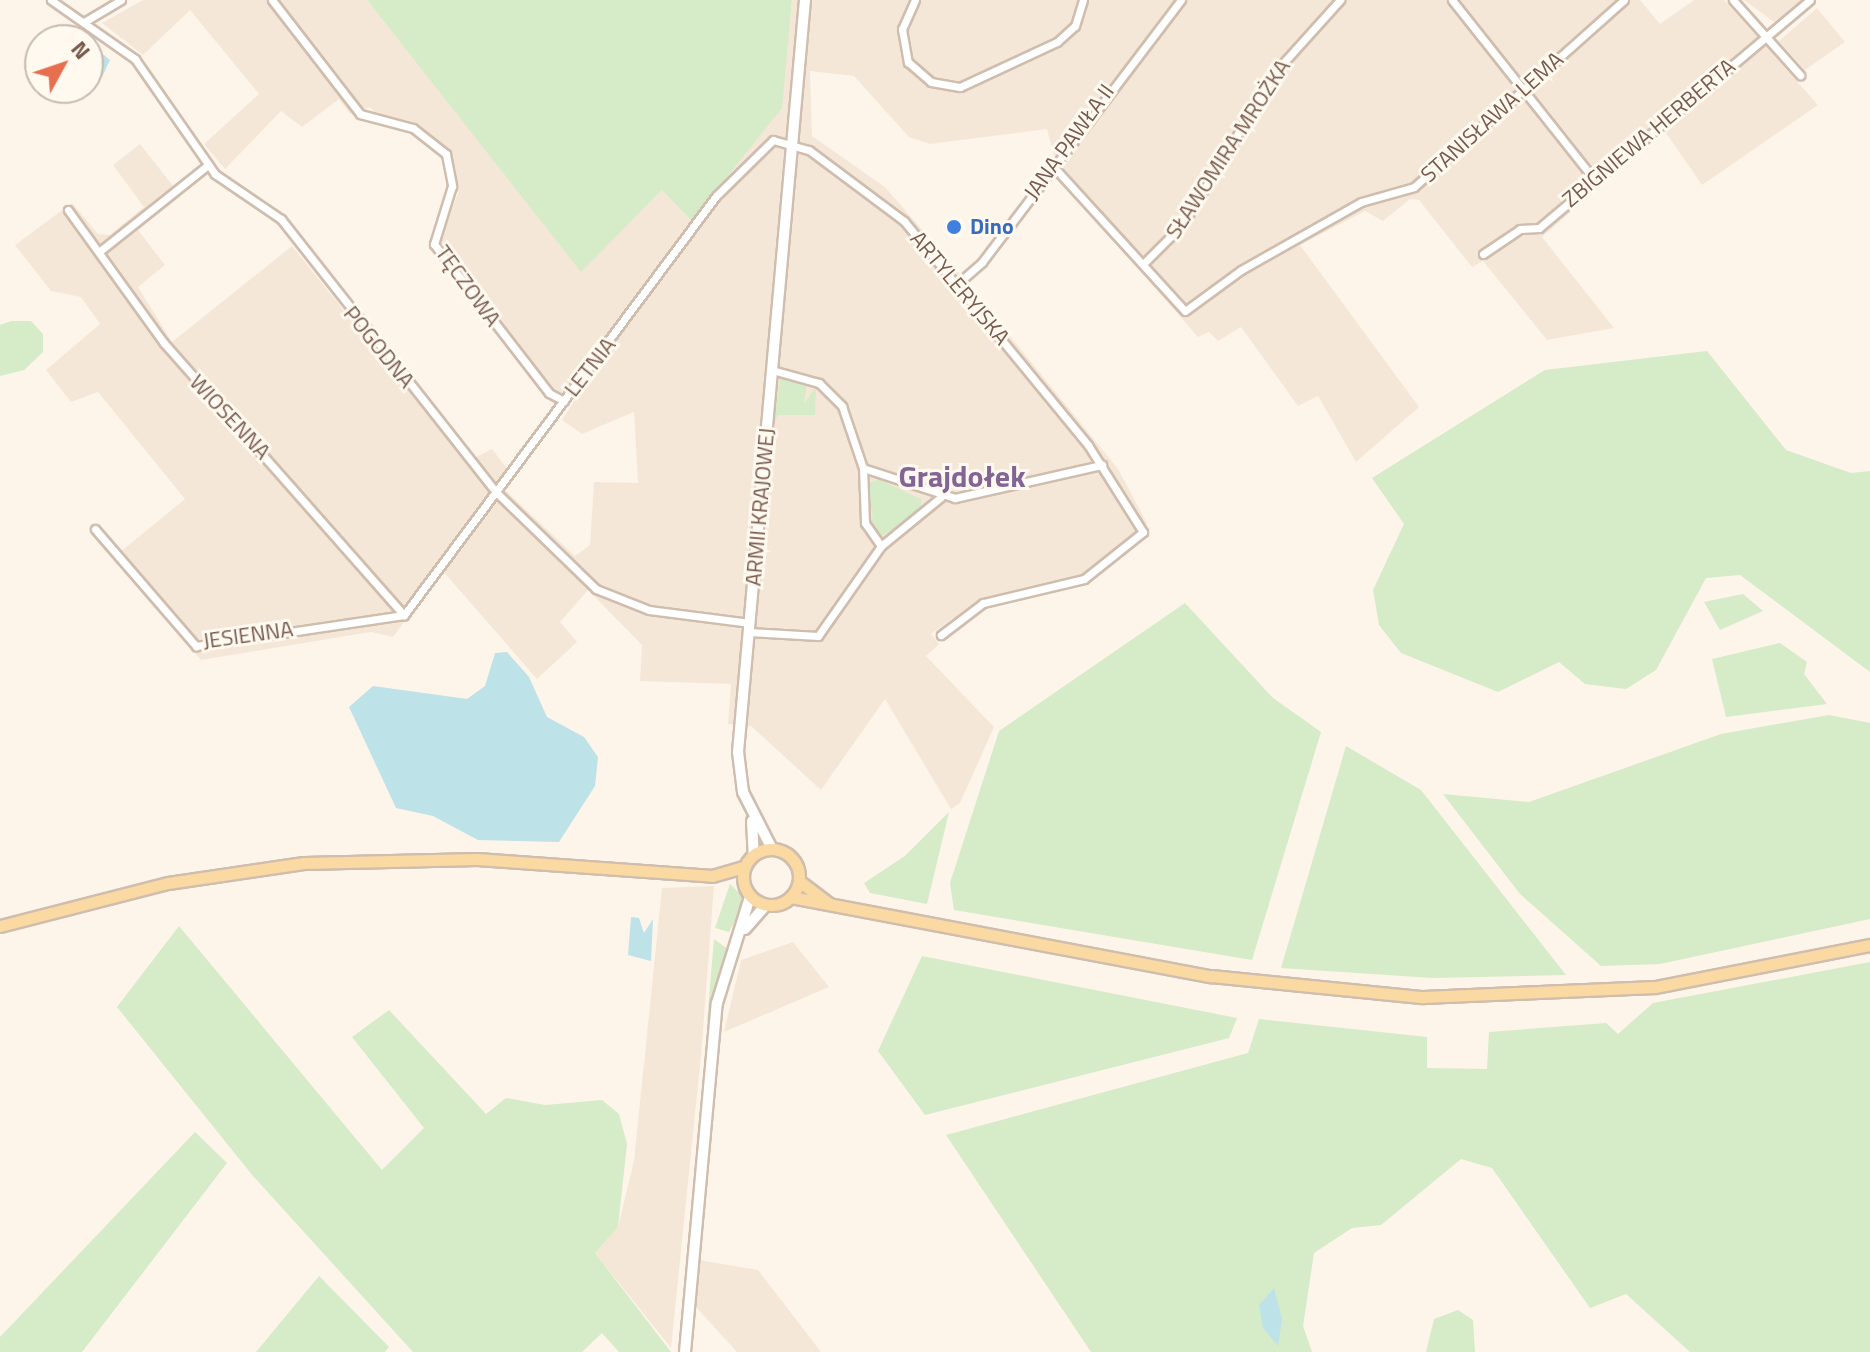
<!DOCTYPE html>
<meta charset="utf-8">
<style>
body{margin:0}
#map{position:relative;width:1870px;height:1352px;overflow:hidden;background:#fdf5ea;font-family:"Titillium Web",sans-serif}
div>[style]{position:absolute}
.residential>*{inset:0;background:#f5e7d8}
.green>*{inset:0;background:#d6ebc7}
.water>*{inset:0;background:#bde2e7}
.roads{filter:drop-shadow(2px 0 #cfbdae) drop-shadow(-2px 0 #cfbdae) drop-shadow(0 2px #cfbdae) drop-shadow(0 -2px #cfbdae)}
.street>*{height:7px;margin:-3.5px;padding:0 3.5px;transform-origin:3.5px;border-radius:3.5px;background:#fff}
.secondary>*{height:10px;margin:-5px;padding:0 5px;transform-origin:5px;border-radius:5px;background:#fff}
.primary>*{height:11px;margin:-5.5px;padding:0 5.5px;transform-origin:5.5px;border-radius:5.5px;background:#fbd9a2}
.primary>.ring{margin:-5.5px;padding:0;box-sizing:content-box;background:none;border:11px solid #fbd9a2;border-radius:50%}
.dots>*{width:22px;height:22px;translate:-50% -50%;box-sizing:border-box;border:4px solid #fff9f0;border-radius:50%}
span{translate:-50% -50%;white-space:nowrap;text-align:center;line-height:1.15;-webkit-text-stroke:6px #fff9f0;paint-order:stroke}
.street-label{font-size:22px;color:#785b4c}
.shop-label{font-size:22px;color:#366cbe;font-weight:700}
.left{translate:0 -50%;text-align:left}
.district-label{font-size:30px;color:#836494;font-weight:700}
.north{position:absolute;left:24px;top:24px;width:80px;height:80px;box-sizing:border-box;background:#fff9f0;border:2px solid #c9baae;border-radius:50%;rotate:50deg;font-size:22px;font-weight:700;line-height:32px;text-align:center;color:#785b4c}
.north::after{content:'';display:block;margin:auto;width:28px;height:36px;background:#e76e4e;clip-path:polygon(50% 0,100% 100%,50% 72%,0 100%)}
</style>
<div id="map">
<div class="residential">
<div style="clip-path:polygon(143px 0,367px 0,581px 271px,663px 189px,691px 220px,781px 108px,792px 0,1640px 0,1660px 24px,1694px 0,1724px 0,1818px 105px,1702px 185px,1664px 130px,1542px 237px,1614px 328px,1547px 340px,1483px 261px,1472px 267px,1419px 200px,1410px 199px,1383px 221px,1365px 211px,1300px 245px,1419px 407px,1356px 462px,1318px 396px,1298px 406px,1241px 327px,1218px 341px,1209px 332px,1198px 337px,1060px 178px,1047px 129px,930px 144px,909px 137px,854px 76px,810px 71px,812px 136px,885px 187px,951px 263px,1118px 469px,1147px 523px,1080px 575px,980px 599px,931px 634px,939px 644px,926px 656px,994px 727px,960px 803px,951px 809px,885px 699px,821px 790px,751px 726px,728px 724px,731px 684px,640px 681px,642px 645px,588px 590px,560px 622px,577px 642px,537px 679px,442px 570px,393px 637px,371px 632px,201px 660px,114px 557px,185px 499px,98px 392px,71px 402px,46px 370px,100px 324px,81px 297px,51px 291px,15px 245px,72px 203px,98px 234px,110px 235px,144px 207px,113px 165px,140px 144px,181px 196px,138px 230px,165px 265px,138px 287px,172px 342px,292px 246px,466px 462px,492px 449px,513px 476px,505px 490px,575px 556px,590px 545px,594px 482px,638px 483px,634px 412px,582px 434px,562px 420px,579px 394px,554px 392px,439px 246px,459px 190px,444px 148px,429px 133px,406px 120px,380px 119px,370px 107px,350px 114px,339px 99px,302px 127px,281px 111px,225px 169px,204px 144px,259px 94px,190px 10px,143px 55px,102px 23px)"></div>
<div style="clip-path:polygon(1744px 0,1804px 0,1774px 22px)"></div>
<div style="clip-path:polygon(1817px 8px,1845px 42px,1805px 70px,1779px 41px)"></div>
<div style="clip-path:polygon(714px 886px,701px 1056px,671px 1348px,595px 1253px,618px 1227px,634px 1161px,662px 888px)"></div>
<div style="clip-path:polygon(793px 942px,829px 987px,724px 1032px,741px 960px)"></div>
<div style="clip-path:polygon(699px 1260px,758px 1270px,821px 1352px,737px 1352px,694px 1305px)"></div>
</div>
<div class="green">
<div style="clip-path:polygon(367px 0,792px 0,782px 108px,692px 221px,662px 190px,581px 272px)"></div>
<div style="clip-path:polygon(11px 321px,31px 321px,43px 334px,43px 352px,24px 370px,0 376px,0 325px)"></div>
<div style="clip-path:polygon(1707px 351px,1786px 450px,1851px 473px,1870px 471px,1870px 672px,1740px 575px,1706px 578px,1656px 670px,1626px 689px,1585px 684px,1559px 662px,1498px 692px,1401px 653px,1379px 625px,1373px 590px,1404px 524px,1372px 478px,1545px 370px)"></div>
<div style="clip-path:polygon(780px 378px,807px 384px,804px 404px,816px 386px,815px 415px,778px 415px,774px 424px)"></div>
<div style="clip-path:polygon(878px 479px,921px 499px,921px 512px,880px 537px,867px 516px,873px 518px,866px 485px)"></div>
<div style="clip-path:polygon(1743px 594px,1763px 611px,1720px 630px,1704px 602px)"></div>
<div style="clip-path:polygon(1185px 603px,1273px 698px,1321px 732px,1252px 960px,954px 910px,950px 883px,999px 731px)"></div>
<div style="clip-path:polygon(1780px 643px,1807px 662px,1804px 674px,1827px 704px,1726px 717px,1712px 659px)"></div>
<div style="clip-path:polygon(1829px 715px,1870px 723px,1870px 919px,1660px 964px,1601px 966px,1520px 894px,1443px 794px,1529px 802px,1721px 734px)"></div>
<div style="clip-path:polygon(1346px 746px,1421px 790px,1566px 975px,1433px 978px,1281px 968px)"></div>
<div style="clip-path:polygon(949px 812px,927px 904px,870px 893px,864px 883px,905px 856px)"></div>
<div style="clip-path:polygon(730px 884px,746px 900px,729px 932px,715px 928px)"></div>
<div style="clip-path:polygon(179px 926px,382px 1170px,424px 1128px,352px 1037px,389px 1010px,486px 1114px,506px 1098px,545px 1105px,602px 1100px,619px 1114px,627px 1144px,618px 1227px,595px 1253px,671px 1352px,619px 1352px,602px 1333px,582px 1352px,413px 1352px,253px 1176px,117px 1007px)"></div>
<div style="clip-path:polygon(714px 939px,729px 950px,709px 1022px,707px 1022px)"></div>
<div style="clip-path:polygon(922px 956px,1237px 1018px,1229px 1038px,925px 1115px,878px 1051px)"></div>
<div style="clip-path:polygon(1870px 962px,1870px 1352px,1690px 1352px,1626px 1294px,1590px 1308px,1492px 1168px,1461px 1159px,1381px 1225px,1352px 1228px,1314px 1253px,1303px 1326px,1312px 1352px,1091px 1352px,946px 1135px,1248px 1053px,1259px 1019px,1427px 1037px,1427px 1068px,1487px 1069px,1489px 1032px,1606px 1023px,1618px 1034px,1653px 1003px)"></div>
<div style="clip-path:polygon(195px 1132px,227px 1163px,82px 1352px,0 1352px,0 1337px)"></div>
<div style="clip-path:polygon(319px 1276px,389px 1347px,385px 1352px,256px 1352px)"></div>
<div style="clip-path:polygon(1458px 1310px,1473px 1320px,1475px 1352px,1426px 1352px,1434px 1319px)"></div>
</div>
<div class="water">
<div style="clip-path:polygon(88px 42px,110px 60px,102px 77px,88px 83px)"></div>
<div style="clip-path:polygon(507px 652px,529px 677px,547px 717px,584px 737px,598px 757px,595px 786px,559px 842px,478px 840px,433px 816px,396px 808px,349px 707px,373px 686px,467px 699px,485px 686px,495px 653px)"></div>
<div style="clip-path:polygon(631px 917px,639px 918px,644px 933px,653px 919px,651px 961px,628px 955px)"></div>
<div style="clip-path:polygon(1274px 1288px,1282px 1319px,1278px 1346px,1263px 1328px,1259px 1305px)"></div>
</div>
<div class="roads">
<div class="street">
<div style="left:51px;top:0;width:103px;rotate:35.1deg"></div>
<div style="left:135px;top:59px;width:140px;rotate:55.2deg"></div>
<div style="left:215px;top:174px;width:80px;rotate:34.3deg"></div>
<div style="left:281px;top:219px;width:347px;rotate:51.8deg"></div>
<div style="left:496px;top:492px;width:139px;rotate:44.1deg"></div>
<div style="left:596px;top:589px;width:57px;rotate:21.6deg"></div>
<div style="left:649px;top:610px;width:102px;rotate:7.3deg"></div>
<div style="left:272px;top:0;width:144px;rotate:52.3deg"></div>
<div style="left:360px;top:114px;width:55px;rotate:14.8deg"></div>
<div style="left:413px;top:128px;width:42px;rotate:38.2deg"></div>
<div style="left:446px;top:154px;width:33px;rotate:79deg"></div>
<div style="left:452px;top:186px;width:61px;rotate:107.2deg"></div>
<div style="left:434px;top:244px;width:188px;rotate:52.3deg"></div>
<div style="left:549px;top:393px;width:17px;rotate:28deg"></div>
<div style="left:915px;top:0;width:32px;rotate:114deg"></div>
<div style="left:902px;top:29px;width:34px;rotate:80deg"></div>
<div style="left:908px;top:62px;width:30px;rotate:41deg"></div>
<div style="left:931px;top:82px;width:29px;rotate:10deg"></div>
<div style="left:960px;top:87px;width:107px;rotate:-24.9deg"></div>
<div style="left:1057px;top:42px;width:24px;rotate:-42deg"></div>
<div style="left:1075px;top:26px;width:27px;rotate:-73deg"></div>
<div style="left:1452px;top:0;width:228px;rotate:51.6deg"></div>
<div style="left:1733px;top:0;width:101px;rotate:48.2deg"></div>
<div style="left:84px;top:22px;width:43px;rotate:-30.7deg"></div>
<div style="left:1052px;top:165px;width:197px;rotate:47.7deg"></div>
<div style="left:1185px;top:311px;width:69px;rotate:-36.2deg"></div>
<div style="left:1241px;top:270px;width:138px;rotate:-29.5deg"></div>
<div style="left:1361px;top:202px;width:55px;rotate:-15.8deg"></div>
<div style="left:1414px;top:187px;width:281px;rotate:-41.7deg"></div>
<div style="left:68px;top:210px;width:164px;rotate:54.2deg"></div>
<div style="left:164px;top:343px;width:363px;rotate:48.6deg"></div>
<div style="left:100px;top:251px;width:138px;rotate:-38.5deg"></div>
<div style="left:1483px;top:254px;width:45px;rotate:-34deg"></div>
<div style="left:1520px;top:229px;width:19px;rotate:-3deg"></div>
<div style="left:1539px;top:228px;width:354px;rotate:-40.1deg"></div>
<div style="left:1146px;top:261px;width:52px;rotate:-45deg"></div>
<div style="left:1183px;top:224px;width:179px;rotate:-58.7deg"></div>
<div style="left:1276px;top:71px;width:96px;rotate:-48deg"></div>
<div style="left:957px;top:284px;width:33px;rotate:-41deg"></div>
<div style="left:982px;top:262px;width:329px;rotate:-52.8deg"></div>
<div style="left:772px;top:370px;width:49px;rotate:15.5deg"></div>
<div style="left:819px;top:383px;width:33px;rotate:45deg"></div>
<div style="left:842px;top:406px;width:65px;rotate:71.3deg"></div>
<div style="left:863px;top:468px;width:55px;rotate:87.9deg"></div>
<div style="left:865px;top:523px;width:28px;rotate:55deg"></div>
<div style="left:863px;top:468px;width:97px;rotate:18.1deg"></div>
<div style="left:955px;top:498px;width:151px;rotate:-12.7deg"></div>
<div style="left:95px;top:529px;width:155px;rotate:49.2deg"></div>
<div style="left:196px;top:646px;width:210px;rotate:-8.5deg"></div>
<div style="left:404px;top:615px;width:522px;rotate:-53.33deg"></div>
<div style="left:716px;top:196px;width:80px;rotate:-44.5deg"></div>
<div style="left:773px;top:140px;width:37px;rotate:16deg"></div>
<div style="left:809px;top:150px;width:119px;rotate:36.8deg"></div>
<div style="left:904px;top:221px;width:290px;rotate:50.6deg"></div>
<div style="left:1088px;top:445px;width:103px;rotate:57.7deg"></div>
<div style="left:1143px;top:532px;width:75px;rotate:141.5deg"></div>
<div style="left:1084px;top:579px;width:104px;rotate:166.6deg"></div>
<div style="left:983px;top:603px;width:53px;rotate:142.7deg"></div>
<div style="left:749px;top:632px;width:69px;rotate:3.3deg"></div>
<div style="left:818px;top:636px;width:110px;rotate:-55deg"></div>
<div style="left:881px;top:546px;width:77px;rotate:-39.2deg"></div>
</div>
<div class="secondary">
<div style="left:752px;top:821px;width:33px;rotate:87deg"></div>
<div style="left:772px;top:849px;width:64px;rotate:-117deg"></div>
<div style="left:743px;top:792px;width:40px;rotate:-97.1deg"></div>
<div style="left:738px;top:752px;width:755px;rotate:-84.91deg"></div>
<div style="left:745px;top:929px;width:32px;rotate:-49deg"></div>
<div style="left:685px;top:1352px;width:350px;rotate:-84.8deg"></div>
<div style="left:717px;top:1003px;width:111px;rotate:-72.7deg"></div>
</div>
<div class="primary">
<div class="ring" style="left:743px;top:849px;width:45px;height:45px"></div>
<div style="left:799px;top:881px;width:38px;rotate:37deg"></div>
<div style="left:791px;top:897px;width:427px;rotate:10.7deg"></div>
<div style="left:1211px;top:976px;width:213px;rotate:5.7deg"></div>
<div style="left:1423px;top:997px;width:232px;rotate:-2.5deg"></div>
<div style="left:1655px;top:987px;width:219px;rotate:-11.1deg"></div>
<div style="left:0;top:926px;width:173px;rotate:-14.4deg"></div>
<div style="left:168px;top:883px;width:137px;rotate:-8.4deg"></div>
<div style="left:304px;top:863px;width:173px;rotate:-1.3deg"></div>
<div style="left:477px;top:859px;width:236px;rotate:4.1deg"></div>
<div style="left:712px;top:876px;width:33px;rotate:-16deg"></div>
</div>
</div>
<div class="dots">
<div style="left:954px;top:227px;background:#3f7fe0"></div>
</div>
<div class="street-label">
<span style="left:1492px;top:117px;rotate:-42deg">STANISŁAWA LEMA</span>
<span style="left:1649px;top:133px;rotate:-40deg">ZBIGNIEWA HERBERTA</span>
<span style="left:1069px;top:142px;rotate:-54deg">JANA PAWŁA II</span>
<span style="left:1228px;top:149px;rotate:-57deg">SŁAWOMIRA MROŻKA</span>
<span style="left:468px;top:286px;rotate:54deg">TĘCZOWA</span>
<span style="left:960px;top:288px;rotate:50deg">ARTYLERYJSKA</span>
<span style="left:379px;top:347px;rotate:51deg">POGODNA</span>
<span style="left:590px;top:367px;rotate:-52deg">LETNIA</span>
<span style="left:230px;top:417px;rotate:47deg">WIOSENNA</span>
<span style="left:760px;top:507px;rotate:-85deg">ARMII KRAJOWEJ</span>
<span style="left:248px;top:635px;rotate:-8deg">JESIENNA</span>
</div>
<div class="shop-label">
<span class="left" style="left:970px;top:227px">Dino</span>
</div>
<div class="district-label">
<span style="left:962px;top:476px">Grajdołek</span>
</div>
<div class="north">N</div>
</div>
